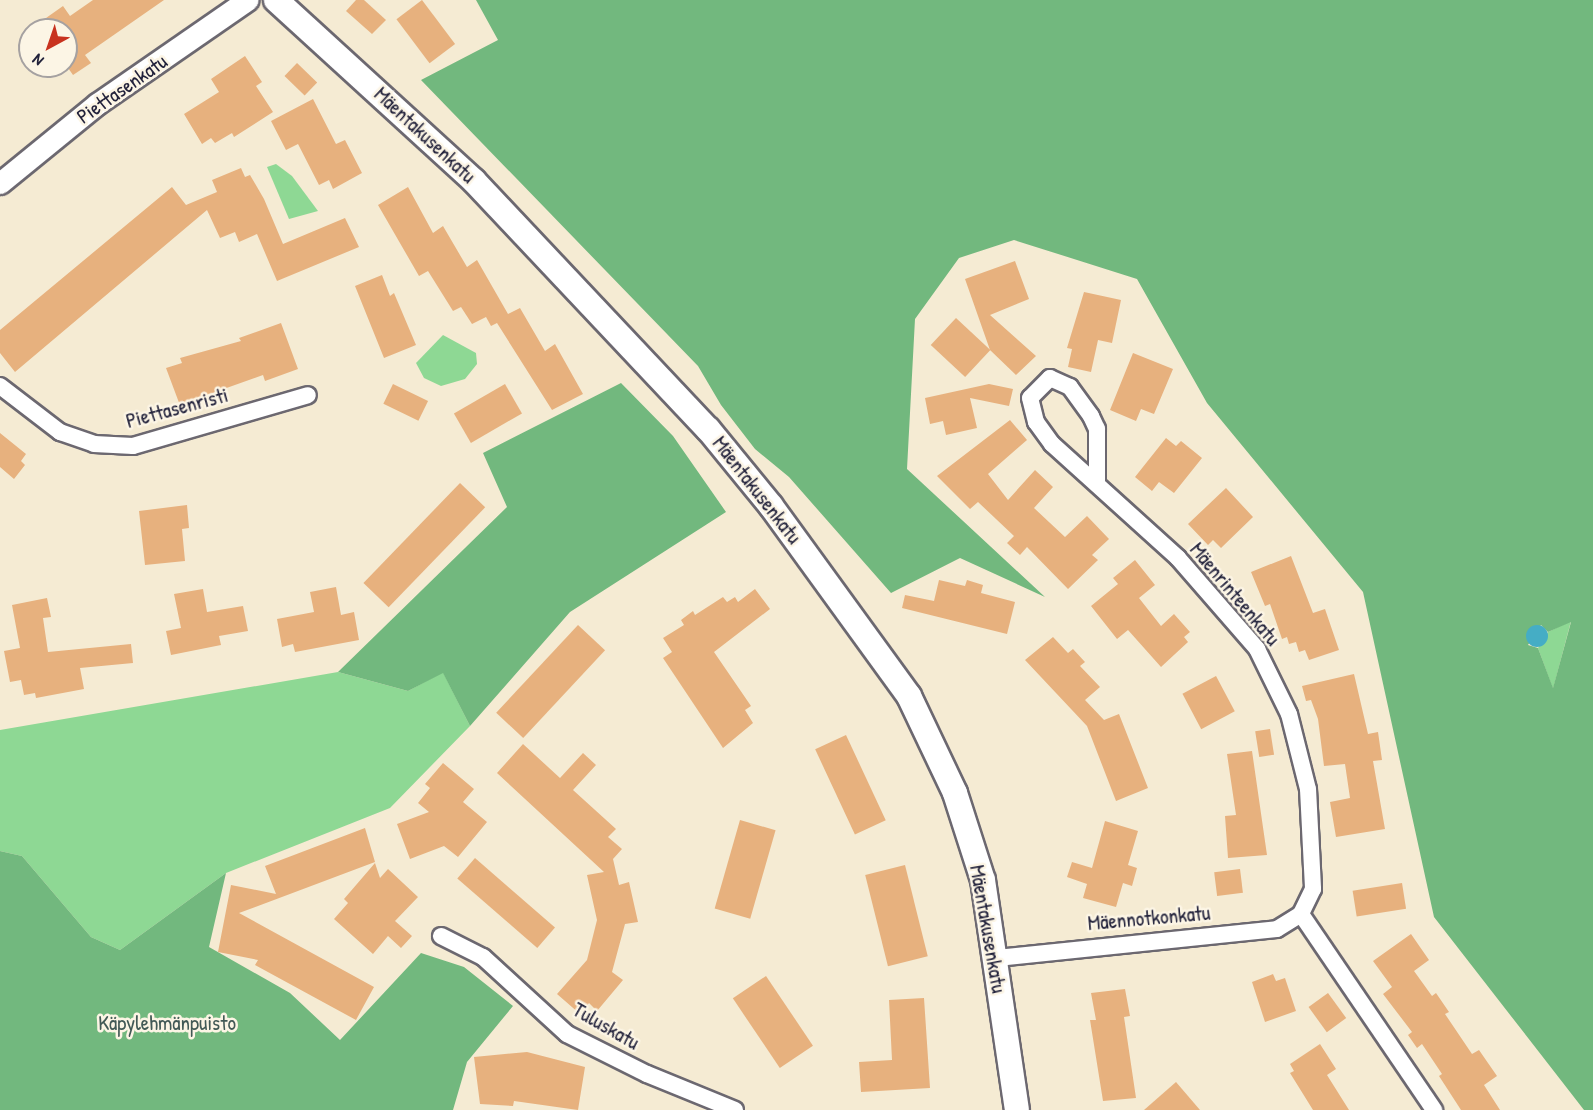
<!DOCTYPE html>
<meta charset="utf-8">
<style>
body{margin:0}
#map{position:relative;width:1593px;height:1110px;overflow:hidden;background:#f5ebd3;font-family:"Patrick Hand",sans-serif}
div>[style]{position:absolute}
.green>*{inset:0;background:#8ed894}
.forest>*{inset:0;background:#72b87e}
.water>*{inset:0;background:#45adc5}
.round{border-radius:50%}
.building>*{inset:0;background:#e7b17e;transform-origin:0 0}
.roads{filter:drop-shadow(2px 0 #6c6870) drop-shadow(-2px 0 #6c6870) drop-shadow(0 2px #6c6870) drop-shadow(0 -2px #6c6870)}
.minor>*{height:16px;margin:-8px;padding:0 8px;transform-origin:8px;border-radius:8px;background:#fff}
.tertiary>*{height:21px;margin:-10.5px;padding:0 10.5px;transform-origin:10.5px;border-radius:10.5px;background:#fff}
.secondary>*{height:24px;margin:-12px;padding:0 12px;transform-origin:12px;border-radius:12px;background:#fff}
span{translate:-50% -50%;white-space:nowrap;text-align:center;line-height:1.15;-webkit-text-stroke:5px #fcf5e5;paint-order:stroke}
.street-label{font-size:21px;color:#22223b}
.park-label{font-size:21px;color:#425956}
.north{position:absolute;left:18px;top:18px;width:60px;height:60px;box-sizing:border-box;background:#fcf5e5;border:2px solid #a5a1a1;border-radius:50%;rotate:220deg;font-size:16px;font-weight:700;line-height:24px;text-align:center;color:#22223b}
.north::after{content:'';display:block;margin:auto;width:21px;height:27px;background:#c8321e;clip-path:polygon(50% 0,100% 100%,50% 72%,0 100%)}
</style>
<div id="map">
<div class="green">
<div style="clip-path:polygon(276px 164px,292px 176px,318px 211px,289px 219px,267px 167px)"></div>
<div style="clip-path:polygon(443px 335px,476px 353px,477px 364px,465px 379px,441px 386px,424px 378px,416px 363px)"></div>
<div style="clip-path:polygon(1571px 621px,1553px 689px,1538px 648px,1548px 632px)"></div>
<div style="clip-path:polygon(338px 672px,408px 691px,443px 672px,470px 726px,390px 808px,226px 873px,120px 950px,91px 937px,22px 856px,0 851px,0 730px)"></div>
</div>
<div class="forest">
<div style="clip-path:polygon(evenodd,476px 0,1593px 0,1593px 1110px,1584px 1110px,1434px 917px,1363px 592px,1207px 403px,1137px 279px,1014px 240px,959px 258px,915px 319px,907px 469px,1045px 597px,960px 558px,891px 593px,789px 477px,755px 449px,721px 405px,698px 366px,421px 80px,498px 40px,476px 0,1571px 622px,1553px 688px,1538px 648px,1528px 645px,1541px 625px,1548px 632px,1571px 622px)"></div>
<div style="clip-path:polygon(621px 383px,673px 436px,726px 512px,570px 612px,470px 726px,443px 673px,408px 691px,338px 672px,507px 507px,483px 453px)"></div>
<div style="clip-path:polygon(0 851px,22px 856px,91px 937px,120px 950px,226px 873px,209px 947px,290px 993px,340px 1040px,421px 953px,464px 967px,513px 1006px,467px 1062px,453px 1110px,0 1110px)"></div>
</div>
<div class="water">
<div class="round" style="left:1526px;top:625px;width:22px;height:22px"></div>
</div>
<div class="building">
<div style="clip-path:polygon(93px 0,164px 0,85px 55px,91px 63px,73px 75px,66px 65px,66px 30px,29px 30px,63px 6px,70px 16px)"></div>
<div style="clip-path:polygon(356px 0,364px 0,386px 20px,372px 34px,346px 11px)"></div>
<div style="left:422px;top:0;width:55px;height:32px;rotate:53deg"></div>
<div style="clip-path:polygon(245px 56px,262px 82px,256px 86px,273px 112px,234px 137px,232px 133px,215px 143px,211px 138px,202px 144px,184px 114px,219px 92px,211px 79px)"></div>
<div style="left:297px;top:63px;width:28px;height:18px;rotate:44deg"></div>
<div style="clip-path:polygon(313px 99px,336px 144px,345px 140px,362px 173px,333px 189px,329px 180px,319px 185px,298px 144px,286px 150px,271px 121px)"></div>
<div style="clip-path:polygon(241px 168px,245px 177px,250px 175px,264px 199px,283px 244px,345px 218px,359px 247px,277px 281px,257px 234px,239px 242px,235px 232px,220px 238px,207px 210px,15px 372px,0 353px,0 330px,172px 187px,186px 205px,217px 192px,212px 180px)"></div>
<div style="clip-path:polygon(408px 187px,433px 233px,443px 226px,467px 267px,477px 260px,508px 314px,520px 308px,545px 351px,555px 344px,583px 394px,552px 410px,497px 323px,491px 326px,486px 317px,472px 324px,461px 307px,453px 311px,428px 271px,419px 276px,378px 205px)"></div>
<div style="clip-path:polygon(1015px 261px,1029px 299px,990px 315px,1036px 356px,1016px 375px,990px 350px,965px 279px)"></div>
<div style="clip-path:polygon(382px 275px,390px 296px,394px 293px,416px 345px,384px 358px,355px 286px)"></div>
<div style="clip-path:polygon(1084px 292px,1121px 300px,1112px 343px,1098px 340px,1091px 372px,1068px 367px,1072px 349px,1067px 348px)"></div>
<div style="left:956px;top:318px;width:47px;height:37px;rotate:43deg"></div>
<div style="clip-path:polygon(281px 323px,298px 369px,265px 381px,263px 375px,204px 396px,206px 400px,181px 408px,166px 368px,182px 363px,180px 358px,241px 341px,239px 338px)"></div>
<div style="clip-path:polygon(1133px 353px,1173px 369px,1154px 414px,1141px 409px,1136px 421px,1110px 410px)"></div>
<div style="left:393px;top:384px;width:39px;height:22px;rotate:26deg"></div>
<div style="left:505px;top:384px;width:34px;height:59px;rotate:60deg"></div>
<div style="clip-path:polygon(989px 384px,1013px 389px,1009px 406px,970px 398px,977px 428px,946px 435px,943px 421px,930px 424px,925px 398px)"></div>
<div style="clip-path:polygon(1010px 420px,1027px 440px,988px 474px,1008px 500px,1035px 470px,1053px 487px,1034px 508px,1065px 537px,1087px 516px,1109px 539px,1092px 555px,1098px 560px,1068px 589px,1027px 547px,1020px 555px,1007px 543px,1014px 536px,978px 502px,970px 509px,937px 476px)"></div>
<div style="clip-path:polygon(0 433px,26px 454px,21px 461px,25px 465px,14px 479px,0 467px)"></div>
<div style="clip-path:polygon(1166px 438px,1176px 446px,1181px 441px,1202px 458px,1174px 493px,1159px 482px,1152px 491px,1135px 477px)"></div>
<div style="left:460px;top:483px;width:35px;height:139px;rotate:44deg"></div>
<div style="clip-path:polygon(1226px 488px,1253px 517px,1221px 548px,1213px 540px,1208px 545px,1188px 524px)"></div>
<div style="clip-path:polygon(187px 505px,189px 528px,182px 529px,185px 561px,145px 565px,139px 511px)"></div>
<div style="clip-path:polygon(1291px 556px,1313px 613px,1325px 609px,1339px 650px,1309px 660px,1305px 650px,1299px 652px,1296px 642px,1289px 644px,1287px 637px,1282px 639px,1270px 604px,1265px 606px,1251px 572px)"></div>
<div style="clip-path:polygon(1135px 560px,1155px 585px,1139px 598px,1161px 626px,1174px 614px,1190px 632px,1184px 637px,1188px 642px,1161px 667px,1128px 630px,1117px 639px,1091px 606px,1118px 584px,1113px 578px)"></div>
<div style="clip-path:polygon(939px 580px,965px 586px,967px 580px,983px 585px,981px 593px,1015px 602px,1007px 634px,902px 608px,905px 595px,934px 601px)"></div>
<div style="clip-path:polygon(336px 587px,341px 615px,354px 612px,359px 640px,295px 652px,293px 644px,282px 647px,277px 619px,314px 612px,310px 592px)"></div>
<div style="clip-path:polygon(203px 589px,207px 612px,243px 606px,248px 631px,219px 636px,221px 645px,171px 655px,166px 631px,181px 628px,174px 594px)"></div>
<div style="clip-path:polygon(755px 589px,770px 609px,714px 652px,751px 706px,745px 710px,753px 723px,723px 748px,663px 658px,672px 652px,663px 638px,684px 625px,681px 620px,693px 611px,695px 615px,723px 597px,727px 602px,735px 597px,738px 602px)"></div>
<div style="clip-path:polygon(47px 598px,51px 617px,43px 618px,48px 652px,131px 644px,133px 663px,80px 668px,84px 689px,36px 698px,35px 693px,24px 695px,21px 680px,10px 682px,4px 651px,20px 648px,12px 605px)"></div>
<div style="left:578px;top:625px;width:37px;height:120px;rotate:43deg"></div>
<div style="clip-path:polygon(1053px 637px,1068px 653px,1073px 649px,1085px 662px,1080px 666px,1100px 687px,1085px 700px,1104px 720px,1119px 714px,1148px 788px,1116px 801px,1087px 726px,1025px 660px)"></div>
<div style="clip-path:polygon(1354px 674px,1368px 734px,1378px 732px,1382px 760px,1373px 761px,1385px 829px,1336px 837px,1330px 802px,1350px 798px,1345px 764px,1324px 766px,1318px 719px,1311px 700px,1306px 701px,1302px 686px)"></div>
<div style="left:1216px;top:676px;width:40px;height:38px;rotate:62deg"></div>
<div style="left:1270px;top:729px;width:26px;height:15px;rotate:81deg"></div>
<div style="left:846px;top:735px;width:94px;height:34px;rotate:65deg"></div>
<div style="clip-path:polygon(523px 744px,560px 778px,583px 753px,596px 765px,573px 790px,616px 829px,608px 837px,622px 849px,613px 859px,619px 885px,629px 882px,638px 922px,625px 924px,612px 972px,623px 980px,597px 1011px,589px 1003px,580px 1014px,557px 994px,587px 960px,597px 920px,587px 875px,604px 872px,497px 773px)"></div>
<div style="clip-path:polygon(1252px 751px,1267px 855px,1228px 858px,1225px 816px,1236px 815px,1227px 754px)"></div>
<div style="clip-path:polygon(443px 763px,474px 789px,463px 802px,487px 822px,458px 857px,444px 846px,410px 859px,397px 824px,429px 812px,418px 803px,430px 788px,425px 784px)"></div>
<div style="left:740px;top:820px;width:37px;height:92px;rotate:16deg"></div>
<div style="clip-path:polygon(1105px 821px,1138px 831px,1128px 865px,1137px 868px,1132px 886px,1123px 883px,1116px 907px,1083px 898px,1087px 884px,1067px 877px,1072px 862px,1092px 868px)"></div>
<div style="clip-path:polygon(365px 828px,375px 862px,239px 913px,374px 987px,356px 1020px,255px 965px,258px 960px,218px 952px,231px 885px,276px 894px,265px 866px)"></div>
<div style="left:475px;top:858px;width:106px;height:27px;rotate:41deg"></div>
<div style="clip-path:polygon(375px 863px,380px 878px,388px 869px,418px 897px,395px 921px,412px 936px,401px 948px,388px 936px,373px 954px,334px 919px,348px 903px,344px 899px)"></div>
<div style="left:905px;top:865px;width:94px;height:41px;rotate:76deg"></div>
<div style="left:1240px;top:869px;width:24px;height:26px;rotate:83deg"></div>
<div style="left:1402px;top:883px;width:26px;height:50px;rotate:81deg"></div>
<div style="clip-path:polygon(1411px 934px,1429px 960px,1414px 971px,1432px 996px,1436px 993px,1449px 1012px,1445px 1014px,1472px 1054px,1479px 1050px,1497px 1076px,1484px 1085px,1500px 1110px,1461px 1110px,1439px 1076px,1442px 1074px,1422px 1044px,1417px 1048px,1408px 1035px,1412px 1032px,1383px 994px,1392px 987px,1373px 961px)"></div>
<div style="clip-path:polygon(1273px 974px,1276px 981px,1285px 978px,1296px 1011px,1265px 1022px,1252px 982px)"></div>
<div style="left:766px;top:976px;width:84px;height:40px;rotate:56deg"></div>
<div style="clip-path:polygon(1125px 989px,1130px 1016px,1124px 1017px,1136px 1098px,1103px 1101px,1090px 1020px,1096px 1020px,1091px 993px)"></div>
<div style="left:1328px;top:993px;width:31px;height:24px;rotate:54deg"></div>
<div style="clip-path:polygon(924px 998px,930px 1088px,861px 1092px,859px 1062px,892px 1060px,889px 1000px)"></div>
<div style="clip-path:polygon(1320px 1044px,1336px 1069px,1327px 1075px,1349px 1110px,1313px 1110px,1290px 1073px,1294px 1071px,1290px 1064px)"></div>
<div style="clip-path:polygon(527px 1052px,585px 1067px,578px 1110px,514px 1101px,513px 1106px,480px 1104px,474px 1057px)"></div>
<div style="clip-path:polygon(1176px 1082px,1200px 1110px,1144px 1110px)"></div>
</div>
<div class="roads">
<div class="minor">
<div style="left:0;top:386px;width:76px;rotate:37.5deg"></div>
<div style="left:60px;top:432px;width:36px;rotate:19deg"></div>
<div style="left:94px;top:444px;width:39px;rotate:3deg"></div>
<div style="left:133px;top:446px;width:182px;rotate:-16.2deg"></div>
<div style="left:1097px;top:483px;width:54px;rotate:-90deg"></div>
<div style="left:1097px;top:429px;width:14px;rotate:-115deg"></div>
<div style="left:1091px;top:416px;width:36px;rotate:-126deg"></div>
<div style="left:1070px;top:387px;width:22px;rotate:-156deg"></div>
<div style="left:1050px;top:378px;width:28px;rotate:135deg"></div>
<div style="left:1030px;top:398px;width:25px;rotate:76deg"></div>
<div style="left:1036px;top:422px;width:27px;rotate:54deg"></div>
<div style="left:1052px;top:444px;width:170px;rotate:42.1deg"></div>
<div style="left:1178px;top:558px;width:121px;rotate:49deg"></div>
<div style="left:1257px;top:649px;width:72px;rotate:63.8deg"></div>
<div style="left:1289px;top:714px;width:77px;rotate:75.8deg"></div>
<div style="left:1308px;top:789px;width:100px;rotate:87.1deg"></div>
<div style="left:1313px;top:889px;width:28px;rotate:116deg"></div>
<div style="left:1301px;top:914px;width:237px;rotate:55.8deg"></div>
<div style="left:441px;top:936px;width:47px;rotate:26.6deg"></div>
<div style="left:483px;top:957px;width:114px;rotate:42.5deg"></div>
<div style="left:567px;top:1034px;width:89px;rotate:26.6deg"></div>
<div style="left:647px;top:1074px;width:95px;rotate:22.2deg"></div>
<div style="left:997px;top:958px;width:281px;rotate:-5.9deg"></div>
<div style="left:1277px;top:929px;width:28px;rotate:-32deg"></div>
</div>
<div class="tertiary">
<div style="left:0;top:183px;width:125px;rotate:-39.2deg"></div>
<div style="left:97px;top:104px;width:183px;rotate:-34.7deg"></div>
</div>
<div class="secondary">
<div style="left:276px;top:0;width:268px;rotate:42.4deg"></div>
<div style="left:474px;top:181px;width:341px;rotate:46.7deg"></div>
<div style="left:708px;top:429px;width:99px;rotate:50.7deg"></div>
<div style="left:771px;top:506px;width:235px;rotate:54deg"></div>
<div style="left:909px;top:696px;width:107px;rotate:64.6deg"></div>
<div style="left:955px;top:793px;width:91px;rotate:72.2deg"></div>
<div style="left:983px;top:880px;width:232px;rotate:81.6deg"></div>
</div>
</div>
<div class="street-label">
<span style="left:122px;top:89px;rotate:-35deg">Piettasenkatu</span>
<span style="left:425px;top:135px;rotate:43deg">Mäentakusenkatu</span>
<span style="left:177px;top:408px;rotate:-15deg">Piettasenristi</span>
<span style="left:757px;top:490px;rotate:52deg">Mäentakusenkatu</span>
<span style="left:1235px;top:594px;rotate:50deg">Mäenrinteenkatu</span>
<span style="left:1149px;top:918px;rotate:-5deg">Mäennotkonkatu</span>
<span style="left:988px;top:929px;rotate:80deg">Mäentakusenkatu</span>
<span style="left:606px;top:1026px;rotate:30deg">Tuluskatu</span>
</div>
<div class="park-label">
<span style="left:167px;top:1023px">Käpylehmänpuisto</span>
</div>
<div class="north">N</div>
</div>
